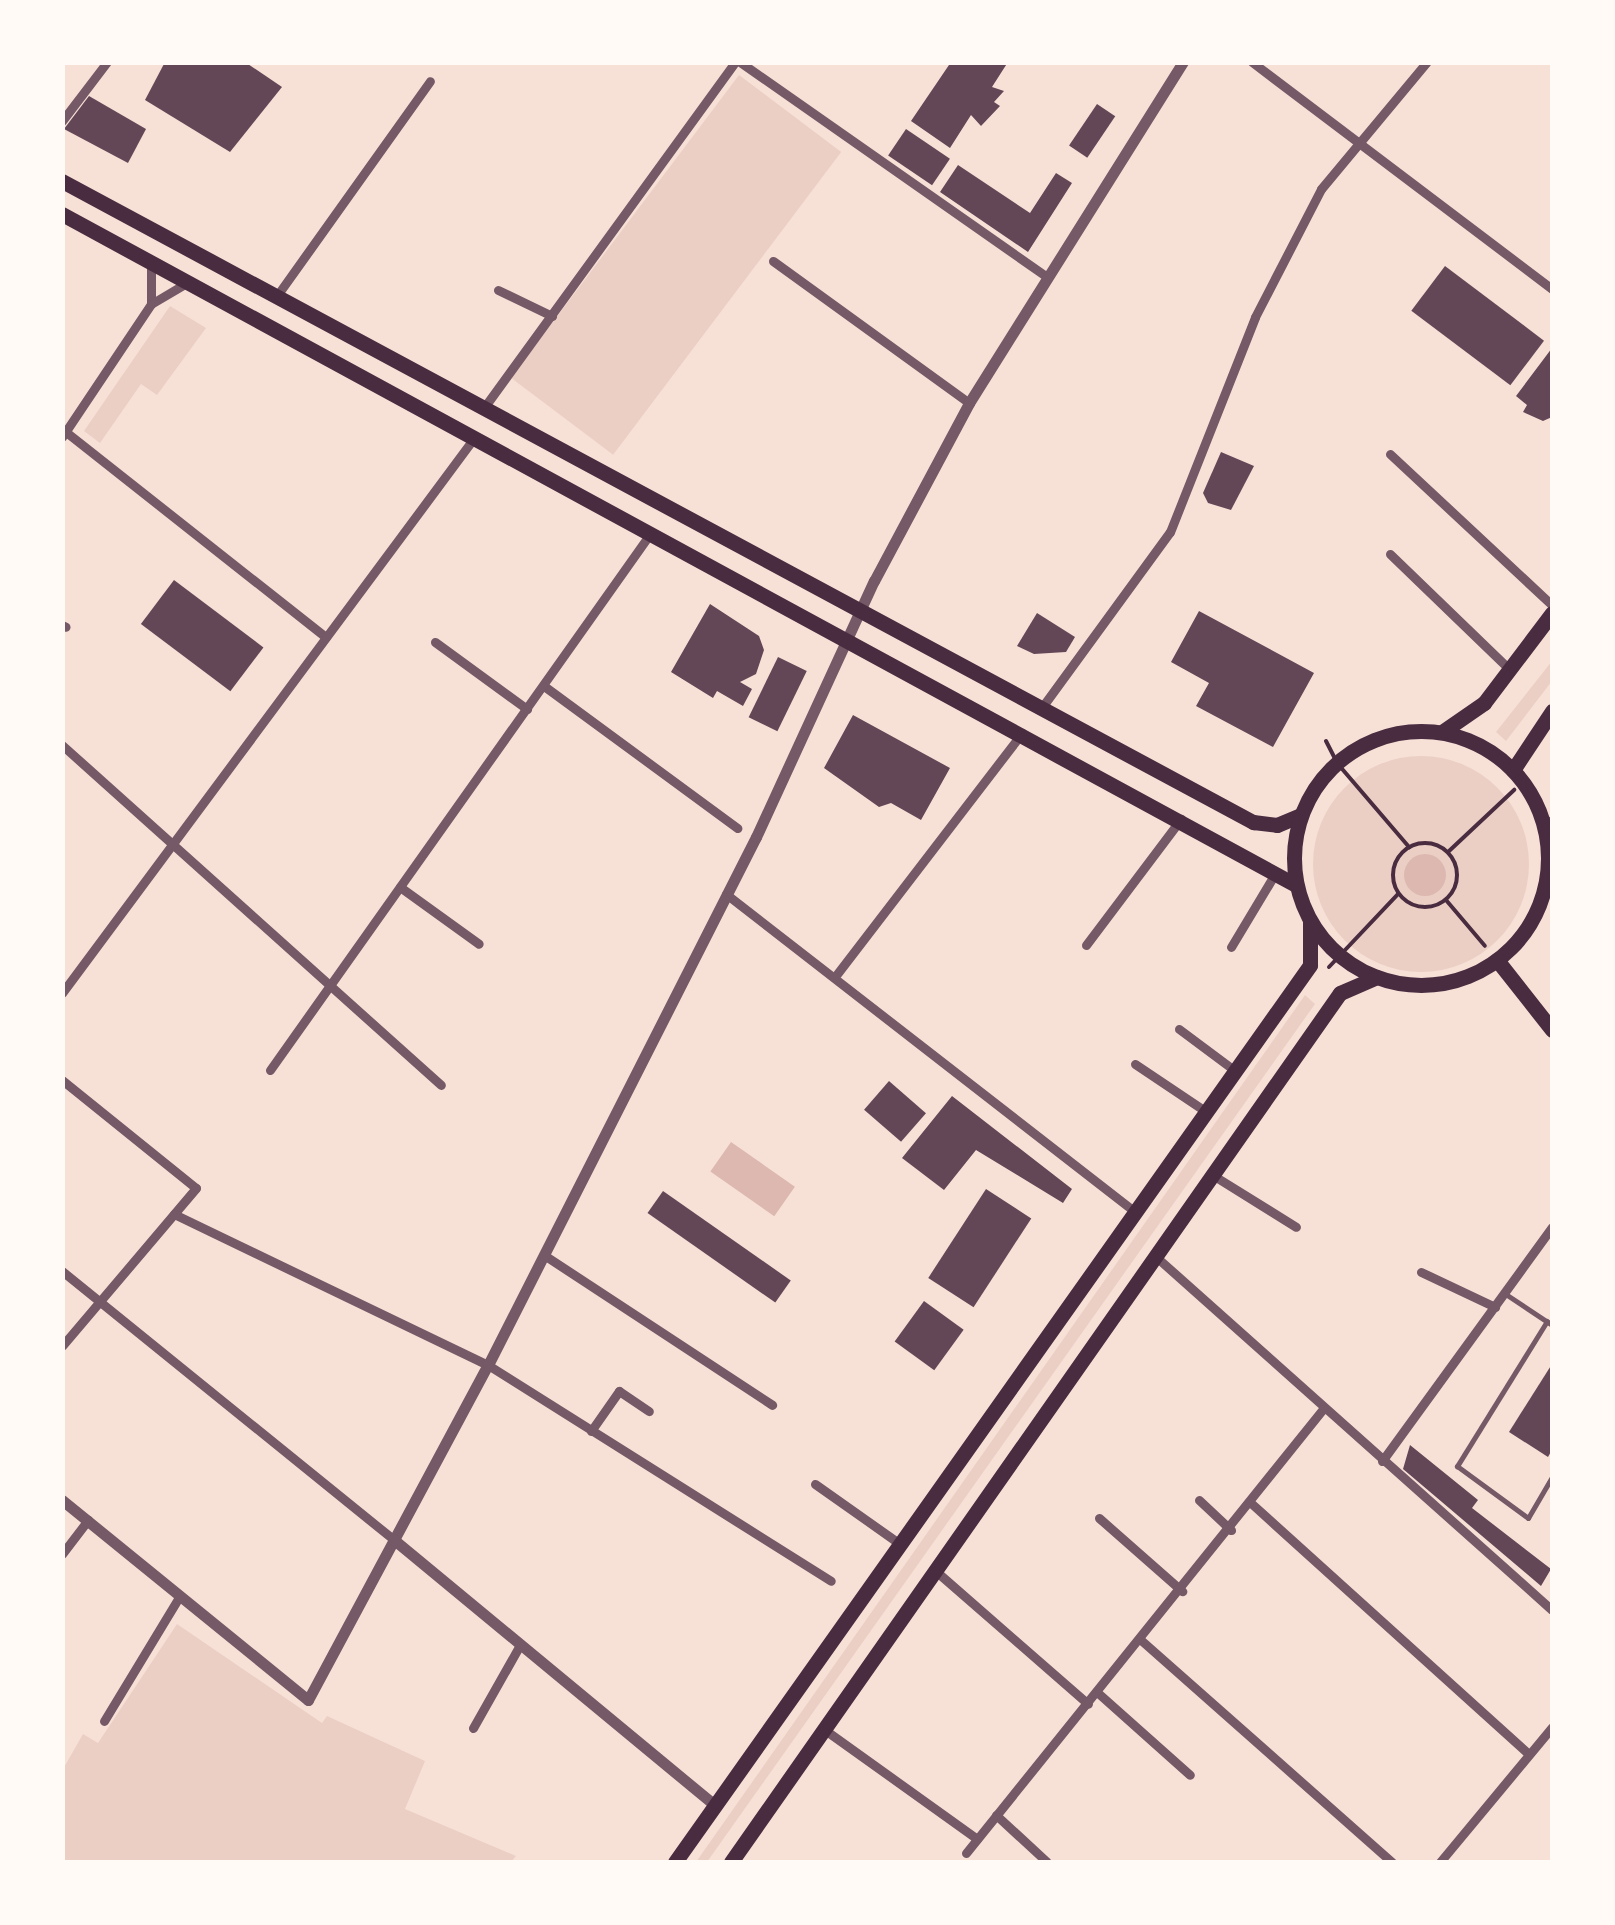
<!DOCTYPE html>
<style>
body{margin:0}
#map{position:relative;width:1615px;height:1925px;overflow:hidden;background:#f7e1d7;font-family:Poppins,sans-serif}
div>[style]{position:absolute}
.green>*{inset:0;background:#ebcfc5;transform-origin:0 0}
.round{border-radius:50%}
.water>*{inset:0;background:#dcb8b0;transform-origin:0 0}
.building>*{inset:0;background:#644757;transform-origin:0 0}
.path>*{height:4px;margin:-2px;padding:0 2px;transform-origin:2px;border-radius:2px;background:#4a2c40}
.path>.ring{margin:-2px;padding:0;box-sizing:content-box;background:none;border:4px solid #4a2c40;border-radius:50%}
.service>*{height:5px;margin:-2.5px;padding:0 2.5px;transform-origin:2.5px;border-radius:2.5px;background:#755966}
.minor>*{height:9px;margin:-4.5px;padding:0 4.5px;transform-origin:4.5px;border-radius:4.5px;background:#755966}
.tertiary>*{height:11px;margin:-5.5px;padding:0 5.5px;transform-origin:5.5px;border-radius:5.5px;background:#755966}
.primary>*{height:15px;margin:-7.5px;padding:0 7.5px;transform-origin:7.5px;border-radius:7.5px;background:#4a2c40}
.primary>.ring{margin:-7.5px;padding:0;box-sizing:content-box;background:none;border:15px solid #4a2c40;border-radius:50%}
span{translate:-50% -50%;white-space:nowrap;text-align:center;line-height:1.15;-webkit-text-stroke:8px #fffaf5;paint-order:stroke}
.frame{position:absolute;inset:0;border:65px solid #fffaf5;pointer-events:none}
</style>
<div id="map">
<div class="green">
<div style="left:739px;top:75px;width:128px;height:379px;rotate:37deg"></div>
<div style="clip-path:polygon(170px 306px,206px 328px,157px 395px,141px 384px,100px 443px,84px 431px)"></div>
<div style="clip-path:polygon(1552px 661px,1552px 681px,1506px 741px,1496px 732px)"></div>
<div class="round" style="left:1313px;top:756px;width:216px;height:216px"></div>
<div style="clip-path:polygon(1305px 995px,1315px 1004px,707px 1862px,696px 1862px)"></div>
<div style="clip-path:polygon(177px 1624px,322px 1723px,327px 1716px,425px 1761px,405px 1809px,516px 1856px,511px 1862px,63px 1862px,63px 1769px,83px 1734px,98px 1743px)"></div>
</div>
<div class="water">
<div class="round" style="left:1404px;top:854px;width:42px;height:42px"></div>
<div style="left:731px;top:1142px;width:78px;height:36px;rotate:35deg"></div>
</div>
<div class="building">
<div style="clip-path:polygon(165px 62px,245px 62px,282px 87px,230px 152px,145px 100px)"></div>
<div style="clip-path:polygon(951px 62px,1008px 62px,992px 87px,1004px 91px,994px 102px,1000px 106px,981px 126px,971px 115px,950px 148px,911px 121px)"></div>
<div style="clip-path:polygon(89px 96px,146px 129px,128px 163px,64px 129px)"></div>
<div style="left:1097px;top:104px;width:22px;height:50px;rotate:34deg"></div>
<div style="left:906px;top:129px;width:53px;height:32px;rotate:34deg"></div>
<div style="clip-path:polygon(958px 165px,1030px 213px,1056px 173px,1072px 183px,1028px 252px,940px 192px)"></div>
<div style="left:1445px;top:266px;width:124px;height:56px;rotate:37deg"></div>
<div style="clip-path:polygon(1552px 348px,1552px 417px,1543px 421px,1523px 412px,1527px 405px,1516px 396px)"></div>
<div style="clip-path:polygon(1221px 452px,1254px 466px,1231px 510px,1208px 503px,1203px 493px)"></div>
<div style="left:174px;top:580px;width:112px;height:55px;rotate:37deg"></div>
<div style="clip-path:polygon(710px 604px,759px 636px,764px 650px,756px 674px,740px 682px,752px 689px,743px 706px,717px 691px,713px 698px,671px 672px)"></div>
<div style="clip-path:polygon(1199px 611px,1314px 673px,1273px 747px,1196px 706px,1209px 683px,1171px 662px)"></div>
<div style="clip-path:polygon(1037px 613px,1075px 637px,1066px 652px,1034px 654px,1017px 646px)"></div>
<div style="left:778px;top:657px;width:32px;height:67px;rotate:26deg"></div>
<div style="clip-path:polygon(853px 715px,950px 768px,921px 820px,891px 803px,879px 807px,824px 768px)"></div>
<div style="left:889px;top:1081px;width:49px;height:38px;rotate:41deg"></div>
<div style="clip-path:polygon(952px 1096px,1072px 1189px,1063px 1203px,976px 1150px,944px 1190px,902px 1158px)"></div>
<div style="left:986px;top:1189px;width:54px;height:106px;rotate:33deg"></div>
<div style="left:663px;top:1191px;width:156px;height:27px;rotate:35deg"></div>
<div style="left:924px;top:1301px;width:49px;height:50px;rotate:36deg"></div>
<div style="clip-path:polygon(1552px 1364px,1552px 1450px,1548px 1457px,1509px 1432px)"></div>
<div style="clip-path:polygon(1410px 1445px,1478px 1500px,1472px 1508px,1551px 1569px,1541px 1586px,1403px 1469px)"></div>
</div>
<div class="path">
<div style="left:1326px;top:741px;width:25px;rotate:63deg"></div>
<div style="left:1337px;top:763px;width:111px;rotate:49.4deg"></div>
<div class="ring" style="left:1393px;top:843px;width:60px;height:60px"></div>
<div style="left:1448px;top:852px;width:91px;rotate:-43.2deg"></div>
<div style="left:1446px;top:900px;width:60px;rotate:49.7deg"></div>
<div style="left:1329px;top:967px;width:100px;rotate:-46.6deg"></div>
</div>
<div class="service">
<div style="left:1504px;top:1293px;width:58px;rotate:33.7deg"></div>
<div style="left:1547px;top:1321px;width:171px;rotate:121.8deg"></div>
<div style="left:1457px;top:1466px;width:88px;rotate:36.2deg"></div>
<div style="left:1528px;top:1518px;width:48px;rotate:-59.7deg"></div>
</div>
<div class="minor">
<div style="left:740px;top:62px;width:376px;rotate:35deg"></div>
<div style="left:1252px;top:62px;width:376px;rotate:37.1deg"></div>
<div style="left:62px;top:121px;width:74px;rotate:-52.7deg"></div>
<div style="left:773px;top:261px;width:242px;rotate:35.9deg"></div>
<div style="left:498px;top:290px;width:60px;rotate:25.7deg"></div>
<div style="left:276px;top:297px;width:265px;rotate:-54.5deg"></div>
<div style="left:151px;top:304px;width:42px;rotate:-90deg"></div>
<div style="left:483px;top:409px;width:429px;rotate:-54deg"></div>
<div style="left:66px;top:432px;width:331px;rotate:38.3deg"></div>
<div style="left:62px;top:437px;width:160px;rotate:-56.2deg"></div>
<div style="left:151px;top:304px;width:43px;rotate:-30.7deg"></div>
<div style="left:1390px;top:454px;width:221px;rotate:43deg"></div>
<div style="left:1390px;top:554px;width:167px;rotate:44deg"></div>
<div style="left:62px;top:625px;width:4px;rotate:27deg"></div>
<div style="left:435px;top:642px;width:114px;rotate:36.1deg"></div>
<div style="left:544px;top:686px;width:240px;rotate:36.3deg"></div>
<div style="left:1040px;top:710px;width:220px;rotate:-53.9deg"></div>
<div style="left:1170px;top:532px;width:231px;rotate:-68.4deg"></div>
<div style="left:1255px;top:317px;width:144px;rotate:-62.7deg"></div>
<div style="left:1321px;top:189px;width:165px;rotate:-50.2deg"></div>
<div style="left:62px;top:745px;width:509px;rotate:41.9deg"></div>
<div style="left:1544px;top:824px;width:9px;rotate:-27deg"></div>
<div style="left:400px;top:887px;width:97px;rotate:35.8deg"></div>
<div style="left:726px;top:894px;width:517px;rotate:37.85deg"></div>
<div style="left:1086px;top:945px;width:158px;rotate:-53deg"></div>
<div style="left:1231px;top:947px;width:87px;rotate:-59deg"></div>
<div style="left:837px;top:974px;width:304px;rotate:-52.5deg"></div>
<div style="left:62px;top:993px;width:691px;rotate:-53.41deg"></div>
<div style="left:1179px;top:1029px;width:69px;rotate:36.7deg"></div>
<div style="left:1135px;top:1064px;width:84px;rotate:33.9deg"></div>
<div style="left:270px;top:1070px;width:657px;rotate:-54.67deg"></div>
<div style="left:62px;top:1080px;width:172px;rotate:38.9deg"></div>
<div style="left:196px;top:1188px;width:207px;rotate:130.3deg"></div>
<div style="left:1211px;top:1174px;width:100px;rotate:31.9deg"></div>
<div style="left:174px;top:1214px;width:348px;rotate:25.7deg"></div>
<div style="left:488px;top:1365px;width:405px;rotate:32.2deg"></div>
<div style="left:544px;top:1255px;width:273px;rotate:33.3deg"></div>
<div style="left:1154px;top:1255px;width:533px;rotate:41.73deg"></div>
<div style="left:62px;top:1271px;width:426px;rotate:39deg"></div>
<div style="left:1421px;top:1272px;width:82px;rotate:25.3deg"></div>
<div style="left:591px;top:1431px;width:49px;rotate:-55deg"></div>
<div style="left:619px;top:1391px;width:36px;rotate:34deg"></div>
<div style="left:1382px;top:1461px;width:289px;rotate:-54deg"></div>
<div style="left:815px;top:1484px;width:104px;rotate:35.2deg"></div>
<div style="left:1199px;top:1500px;width:44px;rotate:43.2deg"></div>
<div style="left:1252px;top:1504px;width:372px;rotate:42.1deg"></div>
<div style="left:1099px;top:1518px;width:111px;rotate:41.3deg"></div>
<div style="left:62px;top:1554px;width:43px;rotate:-52.6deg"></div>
<div style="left:938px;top:1573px;width:199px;rotate:41.1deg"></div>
<div style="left:1142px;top:1641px;width:334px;rotate:41.5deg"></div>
<div style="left:1098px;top:1693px;width:123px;rotate:41.7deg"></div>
<div style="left:104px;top:1721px;width:145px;rotate:-58.8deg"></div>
<div style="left:473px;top:1728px;width:95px;rotate:-60.5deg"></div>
<div style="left:825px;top:1730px;width:187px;rotate:35.6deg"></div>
<div style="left:996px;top:1815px;width:69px;rotate:42.7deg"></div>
<div style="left:966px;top:1853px;width:570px;rotate:-51.2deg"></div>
<div style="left:1440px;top:1862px;width:175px;rotate:-50.3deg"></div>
</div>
<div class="tertiary">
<div style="left:62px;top:1500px;width:317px;rotate:39.1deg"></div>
<div style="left:308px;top:1700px;width:380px;rotate:-61.8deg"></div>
<div style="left:488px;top:1365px;width:592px;rotate:-63.09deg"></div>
<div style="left:756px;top:837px;width:282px;rotate:-65.3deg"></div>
<div style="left:874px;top:581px;width:202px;rotate:-61.9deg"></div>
<div style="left:969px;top:403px;width:403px;rotate:-57.9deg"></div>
<div style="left:393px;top:1539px;width:419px;rotate:39.6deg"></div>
</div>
<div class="primary">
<div style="left:62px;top:181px;width:1353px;rotate:28.29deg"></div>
<div style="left:1253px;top:822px;width:24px;rotate:7deg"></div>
<div style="left:1277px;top:825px;width:26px;rotate:-23deg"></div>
<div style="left:62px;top:214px;width:1405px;rotate:28.54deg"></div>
<div class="ring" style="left:1294px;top:731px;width:239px;height:239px"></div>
<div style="left:1442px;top:732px;width:51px;rotate:-34.6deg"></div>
<div style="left:1484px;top:703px;width:113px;rotate:-52.9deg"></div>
<div style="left:1513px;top:770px;width:71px;rotate:-56.5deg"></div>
<div style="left:1497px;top:960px;width:89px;rotate:51.8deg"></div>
<div style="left:675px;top:1862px;width:1099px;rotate:-54.7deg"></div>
<div style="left:1310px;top:965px;width:44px;rotate:-90deg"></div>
<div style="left:731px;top:1862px;width:1061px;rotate:-54.98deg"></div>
<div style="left:1340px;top:993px;width:40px;rotate:-23.4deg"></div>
</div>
<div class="frame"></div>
</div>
